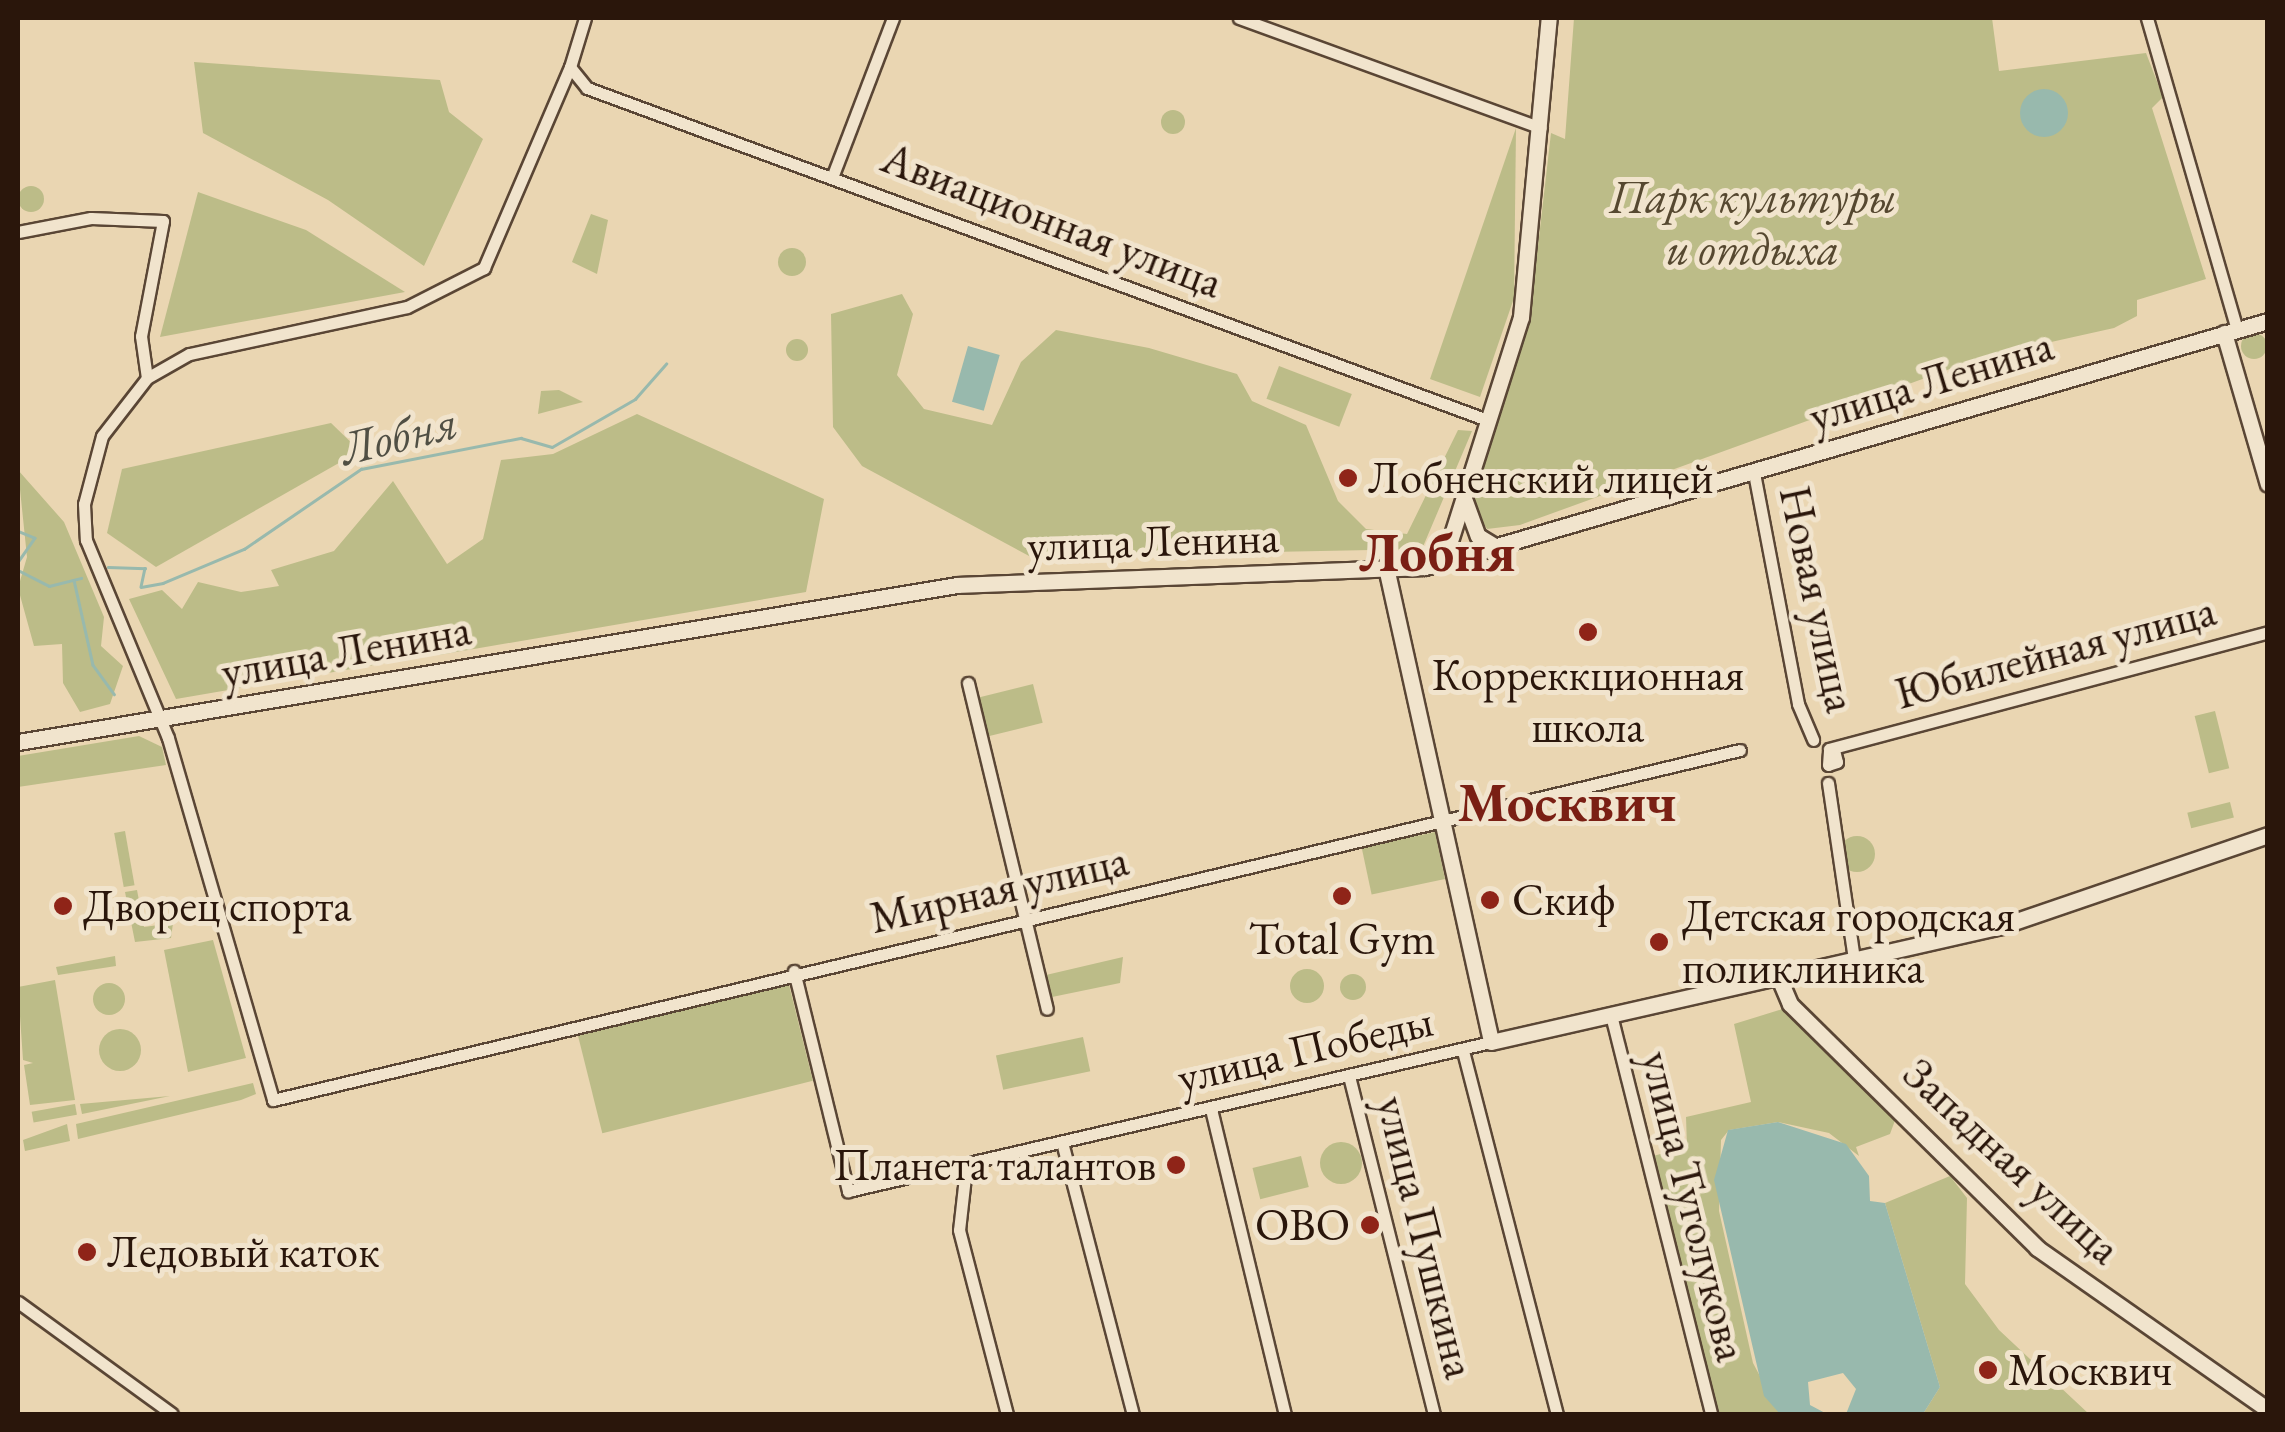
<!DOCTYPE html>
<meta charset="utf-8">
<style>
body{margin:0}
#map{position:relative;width:2285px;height:1432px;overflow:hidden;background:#ead6b2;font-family:"EB Garamond",serif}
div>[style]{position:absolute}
.green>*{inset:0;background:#bcbc88;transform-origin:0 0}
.round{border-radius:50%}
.water>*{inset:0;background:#98b9ad;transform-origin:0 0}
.stream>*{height:2.5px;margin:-1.25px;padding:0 1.25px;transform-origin:1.25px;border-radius:1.25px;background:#98b9ad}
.roads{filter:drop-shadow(2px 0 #5a4635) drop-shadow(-2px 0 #5a4635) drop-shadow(0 2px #5a4635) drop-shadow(0 -2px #5a4635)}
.street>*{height:11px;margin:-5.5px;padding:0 5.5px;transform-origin:5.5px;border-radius:5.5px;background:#f1e4cd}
.secondary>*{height:15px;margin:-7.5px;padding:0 7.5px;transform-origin:7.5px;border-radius:7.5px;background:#f1e4cd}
.dots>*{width:28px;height:28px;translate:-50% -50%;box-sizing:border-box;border:5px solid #f1e4cd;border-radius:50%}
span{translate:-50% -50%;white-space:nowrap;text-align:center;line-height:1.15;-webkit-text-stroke:10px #f1e4cd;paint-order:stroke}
.park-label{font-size:45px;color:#564830;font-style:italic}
.street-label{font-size:45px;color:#2a160b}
.poi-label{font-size:45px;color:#2a160b}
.left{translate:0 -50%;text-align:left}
.right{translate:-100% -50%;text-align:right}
.water-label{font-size:48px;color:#504f44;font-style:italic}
.district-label{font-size:55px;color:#7a1f14;font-weight:700}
.frame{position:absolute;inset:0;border:20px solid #2a160b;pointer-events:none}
</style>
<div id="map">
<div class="green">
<div style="clip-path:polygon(1574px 18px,1992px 18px,1999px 71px,2146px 53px,2163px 97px,2152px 108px,2206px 279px,2137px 300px,2137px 316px,2114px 328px,1983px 357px,1520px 525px,1487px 529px,1470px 501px,1529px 324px,1551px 133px,1565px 139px)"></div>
<div style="clip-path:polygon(194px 62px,440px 80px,449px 112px,483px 139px,424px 266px,328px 200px,203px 133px)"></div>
<div class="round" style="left:1161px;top:110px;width:24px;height:24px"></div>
<div style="clip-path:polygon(1516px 128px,1514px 298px,1480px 397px,1430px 379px)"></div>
<div class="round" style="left:18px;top:186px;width:26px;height:26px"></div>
<div style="clip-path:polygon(198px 192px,306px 230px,405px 292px,160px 337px)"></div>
<div style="clip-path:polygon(591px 214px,608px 220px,597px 274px,572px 262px)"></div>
<div class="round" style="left:778px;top:248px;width:28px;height:28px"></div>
<div style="clip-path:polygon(902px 294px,913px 314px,897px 375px,924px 409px,992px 425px,1021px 362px,1056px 330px,1149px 348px,1237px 374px,1252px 401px,1306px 425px,1338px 501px,1366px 529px,1407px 534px,1458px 430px,1472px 431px,1422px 549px,1031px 557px,862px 466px,833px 427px,831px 314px)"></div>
<div class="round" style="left:2241px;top:333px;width:26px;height:26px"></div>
<div class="round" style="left:786px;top:339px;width:22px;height:22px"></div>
<div style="left:1279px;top:366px;width:78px;height:35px;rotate:21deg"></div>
<div style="clip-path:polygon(559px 390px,583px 402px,538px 414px,541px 391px)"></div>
<div style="clip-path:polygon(637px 414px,824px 499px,806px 592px,439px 655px,437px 644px,384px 652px,386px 663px,176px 699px,129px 599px,162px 590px,182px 609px,198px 582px,241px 592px,279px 586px,271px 570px,334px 551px,393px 481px,447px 564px,483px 539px,501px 460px,553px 454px)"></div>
<div style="clip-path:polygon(331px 423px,360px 451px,156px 567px,107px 533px,122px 469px)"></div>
<div style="clip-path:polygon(18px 470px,64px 522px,104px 617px,101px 646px,123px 666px,110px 704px,80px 712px,63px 683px,62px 644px,34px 646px,18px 588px,27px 557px)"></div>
<div style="left:1033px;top:684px;width:40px;height:57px;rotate:76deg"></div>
<div style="left:2215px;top:711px;width:59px;height:21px;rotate:76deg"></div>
<div style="clip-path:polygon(139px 736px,162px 747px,166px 765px,18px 787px,18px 756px)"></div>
<div style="left:2230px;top:802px;width:16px;height:44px;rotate:76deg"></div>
<div style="left:125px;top:831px;width:55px;height:11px;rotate:80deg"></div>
<div style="left:1435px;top:832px;width:48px;height:75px;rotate:78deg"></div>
<div class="round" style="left:1839px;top:836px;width:36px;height:36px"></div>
<div style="clip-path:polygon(137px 890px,144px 927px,173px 923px,171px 938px,135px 942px,125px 892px)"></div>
<div style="clip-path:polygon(213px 940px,246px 1058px,188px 1072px,164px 950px)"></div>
<div style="clip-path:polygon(115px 956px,116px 966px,58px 975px,56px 967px)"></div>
<div style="clip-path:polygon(1123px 957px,1120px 983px,1052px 997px,1046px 975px)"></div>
<div class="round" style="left:1290px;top:969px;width:34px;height:34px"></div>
<div class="round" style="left:1340px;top:974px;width:26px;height:26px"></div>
<div style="left:787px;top:977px;width:107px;height:217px;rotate:76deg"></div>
<div style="clip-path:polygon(55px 980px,75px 1100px,30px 1105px,24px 1065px,33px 1063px,23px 1060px,18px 987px)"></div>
<div class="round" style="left:93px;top:983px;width:32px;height:32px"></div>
<div style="clip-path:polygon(1786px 1008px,1897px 1115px,1890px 1134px,1856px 1147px,1859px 1156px,1829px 1133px,1778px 1122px,1729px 1130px,1721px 1140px,1719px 1211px,1753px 1363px,1780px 1414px,1718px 1414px,1653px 1156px,1687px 1147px,1686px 1117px,1751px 1102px,1734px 1024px)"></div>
<div class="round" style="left:99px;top:1029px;width:42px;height:42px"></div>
<div style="left:1083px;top:1037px;width:35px;height:89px;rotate:78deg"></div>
<div style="clip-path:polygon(253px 1083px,256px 1094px,241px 1100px,78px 1139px,76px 1124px)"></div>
<div style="clip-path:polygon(170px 1096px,82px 1114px,80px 1104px)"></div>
<div style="left:75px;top:1104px;width:11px;height:44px;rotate:80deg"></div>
<div style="clip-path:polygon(67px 1124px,70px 1141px,25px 1151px,23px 1140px)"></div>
<div class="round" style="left:1320px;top:1142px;width:42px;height:42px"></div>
<div style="left:1301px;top:1156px;width:32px;height:50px;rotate:76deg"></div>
<div style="clip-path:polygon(1950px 1176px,1967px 1198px,1965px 1284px,1999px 1330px,2089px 1414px,1923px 1414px,1940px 1387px,1885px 1203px)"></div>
</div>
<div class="water">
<div class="round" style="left:2020px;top:89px;width:48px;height:48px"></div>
<div style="left:968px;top:346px;width:33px;height:58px;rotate:16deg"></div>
<div style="clip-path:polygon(1778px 1122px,1846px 1144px,1869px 1176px,1870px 1201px,1885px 1203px,1940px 1387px,1923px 1414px,1846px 1414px,1856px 1389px,1843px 1373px,1808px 1382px,1810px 1405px,1827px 1414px,1780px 1414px,1764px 1396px,1714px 1180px,1728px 1130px)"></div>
</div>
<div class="stream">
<div style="left:18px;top:531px;width:18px;rotate:22deg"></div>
<div style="left:35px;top:538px;width:29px;rotate:125deg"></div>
<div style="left:108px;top:567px;width:37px;rotate:2deg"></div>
<div style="left:145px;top:568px;width:19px;rotate:102deg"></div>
<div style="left:141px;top:587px;width:22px;rotate:-10deg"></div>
<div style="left:163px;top:583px;width:88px;rotate:-22.8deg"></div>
<div style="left:244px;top:549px;width:142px;rotate:-34.4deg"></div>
<div style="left:361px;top:469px;width:163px;rotate:-11deg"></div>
<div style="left:521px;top:438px;width:32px;rotate:16deg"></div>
<div style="left:552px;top:447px;width:96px;rotate:-30deg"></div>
<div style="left:635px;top:399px;width:47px;rotate:-48.5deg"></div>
<div style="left:18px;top:570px;width:35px;rotate:27deg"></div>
<div style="left:49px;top:586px;width:33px;rotate:-14deg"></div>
<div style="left:74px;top:580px;width:87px;rotate:77.4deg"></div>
<div style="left:93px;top:665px;width:36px;rotate:54deg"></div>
</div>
<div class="roads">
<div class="street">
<div style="left:585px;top:18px;width:51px;rotate:107deg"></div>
<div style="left:570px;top:67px;width:27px;rotate:51deg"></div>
<div style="left:587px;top:88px;width:962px;rotate:20.24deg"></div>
<div style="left:1239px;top:18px;width:321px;rotate:20deg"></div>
<div style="left:2147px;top:18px;width:325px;rotate:73.9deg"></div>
<div style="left:570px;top:67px;width:219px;rotate:113.2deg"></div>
<div style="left:484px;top:268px;width:86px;rotate:153.1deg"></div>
<div style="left:407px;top:307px;width:223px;rotate:167.8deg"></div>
<div style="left:189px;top:354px;width:48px;rotate:150.3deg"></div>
<div style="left:147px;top:378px;width:73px;rotate:127.8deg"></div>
<div style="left:102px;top:436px;width:70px;rotate:104.8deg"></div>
<div style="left:84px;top:504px;width:36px;rotate:87deg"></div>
<div style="left:86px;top:540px;width:214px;rotate:67.5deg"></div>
<div style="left:168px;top:738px;width:377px;rotate:73.8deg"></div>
<div style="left:273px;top:1100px;width:1508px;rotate:-13.42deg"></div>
<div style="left:833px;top:175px;width:168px;rotate:-69.1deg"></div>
<div style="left:18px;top:232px;width:74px;rotate:-10.9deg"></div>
<div style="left:91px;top:218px;width:72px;rotate:2.4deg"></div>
<div style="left:163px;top:221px;width:117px;rotate:100.8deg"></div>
<div style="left:141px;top:336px;width:42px;rotate:81.9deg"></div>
<div style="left:1754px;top:473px;width:235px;rotate:79.2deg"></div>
<div style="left:1798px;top:704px;width:39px;rotate:67deg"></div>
<div style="left:968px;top:683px;width:335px;rotate:76.4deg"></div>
<div style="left:1834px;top:750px;width:12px;rotate:76deg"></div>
<div style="left:1837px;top:762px;width:9px;rotate:162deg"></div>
<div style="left:1828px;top:765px;width:16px;rotate:-86deg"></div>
<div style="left:1829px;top:749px;width:454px;rotate:-14.9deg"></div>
<div style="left:1828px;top:783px;width:179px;rotate:81.6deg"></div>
<div style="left:794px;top:971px;width:227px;rotate:76.2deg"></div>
<div style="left:848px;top:1191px;width:660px;rotate:-13.05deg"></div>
<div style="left:1611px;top:1015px;width:411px;rotate:75.9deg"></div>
<div style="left:1463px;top:1051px;width:375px;rotate:75.5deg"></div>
<div style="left:1349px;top:1076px;width:349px;rotate:75.9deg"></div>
<div style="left:1211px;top:1109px;width:314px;rotate:76.4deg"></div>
<div style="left:1063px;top:1146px;width:277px;rotate:75.4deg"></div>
<div style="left:966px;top:1168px;width:62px;rotate:96.4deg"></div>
<div style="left:959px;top:1230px;width:190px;rotate:75.4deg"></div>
<div style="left:18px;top:1302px;width:190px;rotate:36deg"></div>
</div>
<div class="secondary">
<div style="left:2224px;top:333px;width:157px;rotate:73.8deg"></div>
<div style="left:1465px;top:501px;width:37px;rotate:70deg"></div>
<div style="left:1478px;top:536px;width:23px;rotate:31deg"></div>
<div style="left:1443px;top:563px;width:258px;rotate:-72.4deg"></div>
<div style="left:1521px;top:317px;width:300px;rotate:-84.7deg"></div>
<div style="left:1387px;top:572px;width:481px;rotate:77.5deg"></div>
<div style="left:1491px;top:1042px;width:524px;rotate:-12.79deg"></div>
<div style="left:2002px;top:926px;width:281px;rotate:-18.9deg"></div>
<div style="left:18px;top:742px;width:952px;rotate:-9.49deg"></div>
<div style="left:957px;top:585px;width:468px;rotate:-2.2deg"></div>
<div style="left:1425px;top:567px;width:878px;rotate:-16.27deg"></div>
<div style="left:1779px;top:978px;width:28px;rotate:67deg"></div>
<div style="left:1790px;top:1004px;width:347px;rotate:44.6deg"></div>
<div style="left:2037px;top:1248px;width:282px;rotate:35deg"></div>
</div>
</div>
<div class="dots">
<div style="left:1348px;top:478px;background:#8f2418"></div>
<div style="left:1588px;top:632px;background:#8f2418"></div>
<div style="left:1342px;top:896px;background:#8f2418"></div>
<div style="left:1490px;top:900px;background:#8f2418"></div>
<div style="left:63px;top:906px;background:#8f2418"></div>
<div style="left:1659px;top:942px;background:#8f2418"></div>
<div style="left:1176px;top:1165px;background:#8f2418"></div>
<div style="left:1370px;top:1225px;background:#8f2418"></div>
<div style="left:87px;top:1252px;background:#8f2418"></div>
<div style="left:1988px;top:1370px;background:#8f2418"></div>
</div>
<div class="park-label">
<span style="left:1753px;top:223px">Парк культуры<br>и отдыха</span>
</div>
<div class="street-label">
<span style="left:1052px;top:220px;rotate:21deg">Авиационная улица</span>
<span style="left:1931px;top:381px;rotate:-17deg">улица Ленина</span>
<span style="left:1153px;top:541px;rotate:-2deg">улица Ленина</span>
<span style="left:1818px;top:599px;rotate:78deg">Новая улица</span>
<span style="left:346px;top:651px;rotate:-10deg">улица Ленина</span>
<span style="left:2055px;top:652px;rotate:-15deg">Юбилейная улица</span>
<span style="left:999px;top:889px;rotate:-13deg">Мирная улица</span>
<span style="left:1305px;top:1049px;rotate:-13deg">улица Победы</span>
<span style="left:2012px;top:1161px;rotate:43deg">Западная улица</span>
<span style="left:1694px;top:1206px;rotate:76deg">улица Туголукова</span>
<span style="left:1426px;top:1237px;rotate:76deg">улица Пушкина</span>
</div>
<div class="poi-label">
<span class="left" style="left:1368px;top:478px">Лобненский лицей</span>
<span style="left:1588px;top:701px">Корреккционная<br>школа</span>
<span class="left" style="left:1512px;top:900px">Скиф</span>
<span class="left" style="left:83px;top:906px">Дворец спорта</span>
<span class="left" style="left:1682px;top:942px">Детская городская<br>поликлиника</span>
<span style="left:1342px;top:939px">Total Gym</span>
<span class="right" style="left:1156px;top:1165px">Планета талантов</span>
<span class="right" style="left:1350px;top:1225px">ОВО</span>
<span class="left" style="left:107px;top:1252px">Ледовый каток</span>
<span class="left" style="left:2008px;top:1370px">Москвич</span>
</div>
<div class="water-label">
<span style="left:399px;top:435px;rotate:-14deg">Лобня</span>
</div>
<div class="district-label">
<span style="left:1437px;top:552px">Лобня</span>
<span style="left:1567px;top:802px">Москвич</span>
</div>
<div class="frame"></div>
</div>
